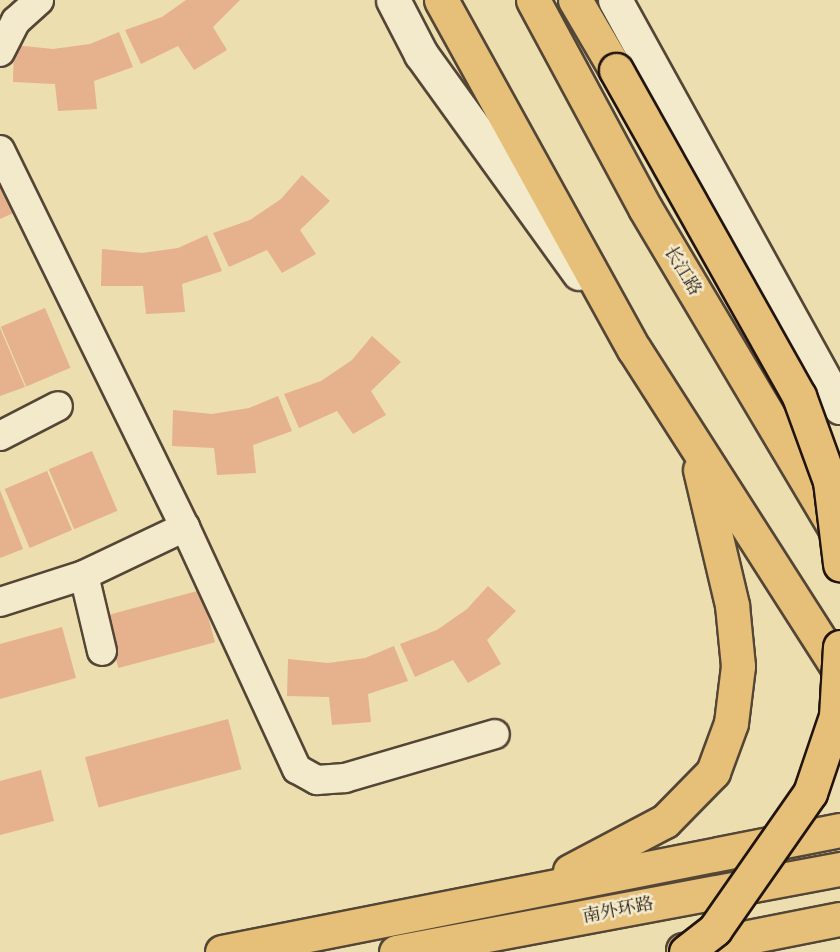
<!DOCTYPE html>
<meta charset="utf-8">
<style>
body{margin:0}
#map{position:relative;width:840px;height:952px;overflow:hidden;background:#ecdeaf;font-family:"IM FELL French Canon","Noto Serif SC",serif}
div>[style]{position:absolute}
.building>*{inset:0;background:#e6b18d;transform-origin:0 0}
.roads{filter:drop-shadow(2px 0 #544636) drop-shadow(-2px 0 #544636) drop-shadow(0 2px #544636) drop-shadow(0 -2px #544636)}
.minor>*{height:28px;margin:-14px;padding:0 14px;transform-origin:14px;border-radius:14px;background:#f3eacb}
.secondary>*{height:33px;margin:-16.5px;padding:0 16.5px;transform-origin:16.5px;border-radius:16.5px;background:#f3eacb}
.trunk>*{height:33px;margin:-16.5px;padding:0 16.5px;transform-origin:16.5px;border-radius:16.5px;background:#e6bf78}
.bridges{filter:drop-shadow(2px 0 #22140e) drop-shadow(-2px 0 #22140e) drop-shadow(0 2px #22140e) drop-shadow(0 -2px #22140e)}
.trunk-bridge>*{height:33px;margin:-16.5px;padding:0 16.5px;transform-origin:16.5px;border-radius:16.5px;background:#e6bf78}
span{translate:-50% -50%;white-space:nowrap;text-align:center;line-height:1.15;-webkit-text-stroke:5px #f3eacb;paint-order:stroke}
.street-label{font-size:18px;color:#22140e}
</style>
<div id="map">
<div class="building">
<div style="clip-path:polygon(186px 0,240px 0,213px 27px,227px 50px,194px 70px,178px 46px,141px 64px,125px 30px,162px 17px)"></div>
<div style="clip-path:polygon(119px 32px,133px 67px,94px 81px,97px 109px,58px 111px,55px 84px,13px 82px,14px 45px,53px 49px,90px 44px)"></div>
<div style="clip-path:polygon(0 163px,20px 210px,0 219px)"></div>
<div style="clip-path:polygon(302px 175px,330px 201px,300px 230px,316px 254px,282px 273px,267px 250px,229px 267px,213px 233px,250px 220px,281px 199px)"></div>
<div style="clip-path:polygon(207px 235px,222px 271px,182px 284px,185px 312px,146px 314px,143px 286px,101px 286px,102px 249px,142px 253px,178px 248px)"></div>
<div style="left:45px;top:308px;width:65px;height:48px;rotate:67deg"></div>
<div style="clip-path:polygon(0 328px,25px 387px,0 396px)"></div>
<div style="clip-path:polygon(372px 336px,401px 362px,371px 391px,386px 415px,353px 434px,337px 411px,299px 428px,284px 394px,321px 381px,352px 360px)"></div>
<div style="clip-path:polygon(278px 396px,292px 431px,253px 445px,256px 473px,217px 475px,214px 448px,172px 446px,173px 410px,212px 414px,249px 408px)"></div>
<div style="left:92px;top:451px;width:65px;height:47px;rotate:67deg"></div>
<div style="left:47px;top:471px;width:64px;height:46px;rotate:67deg"></div>
<div style="clip-path:polygon(0 490px,23px 549px,0 558px)"></div>
<div style="clip-path:polygon(488px 586px,516px 611px,487px 640px,501px 664px,468px 683px,453px 660px,415px 677px,400px 644px,437px 630px,467px 609px)"></div>
<div style="left:201px;top:590px;width:54px;height:100px;rotate:75deg"></div>
<div style="clip-path:polygon(62px 627px,76px 678px,0 699px,0 644px)"></div>
<div style="clip-path:polygon(394px 646px,408px 681px,368px 694px,371px 722px,332px 725px,329px 697px,287px 696px,288px 659px,328px 663px,365px 658px)"></div>
<div style="left:228px;top:719px;width:52px;height:148px;rotate:75deg"></div>
<div style="clip-path:polygon(41px 770px,54px 821px,0 835px,0 781px)"></div>
</div>
<div class="roads">
<div class="minor">
<div style="left:0;top:52px;width:35px;rotate:-63deg"></div>
<div style="left:16px;top:21px;width:31px;rotate:-42deg"></div>
<div style="left:0;top:150px;width:420px;rotate:63.9deg"></div>
<div style="left:185px;top:527px;width:267px;rotate:65.2deg"></div>
<div style="left:297px;top:769px;width:23px;rotate:29deg"></div>
<div style="left:317px;top:780px;width:28px;rotate:-4deg"></div>
<div style="left:345px;top:778px;width:156px;rotate:-16.3deg"></div>
<div style="left:0;top:436px;width:65px;rotate:-27.3deg"></div>
<div style="left:84px;top:575px;width:78px;rotate:76.7deg"></div>
<div style="left:0;top:602px;width:88px;rotate:-17.8deg"></div>
<div style="left:84px;top:575px;width:112px;rotate:-25.4deg"></div>
</div>
<div class="secondary">
<div style="left:393px;top:0;width:61px;rotate:62.6deg"></div>
<div style="left:421px;top:54px;width:270px;rotate:54.2deg"></div>
<div style="left:615px;top:0;width:465px;rotate:61.1deg"></div>
</div>
<div class="trunk">
<div style="left:441px;top:0;width:399px;rotate:61.1deg"></div>
<div style="left:634px;top:349px;width:382px;rotate:57.4deg"></div>
<div style="left:533px;top:0;width:236px;rotate:61.7deg"></div>
<div style="left:645px;top:208px;width:378px;rotate:59.3deg"></div>
<div style="left:575px;top:0;width:81px;rotate:59.6deg"></div>
<div style="left:570px;top:871px;width:107px;rotate:-27.8deg"></div>
<div style="left:665px;top:821px;width:69px;rotate:-45.6deg"></div>
<div style="left:713px;top:772px;width:52px;rotate:-69.8deg"></div>
<div style="left:731px;top:723px;width:57px;rotate:-83deg"></div>
<div style="left:738px;top:666px;width:61px;rotate:-95.6deg"></div>
<div style="left:732px;top:605px;width:139px;rotate:-103.3deg"></div>
<div style="left:683px;top:950px;width:160px;rotate:-11.2deg"></div>
<div style="left:222px;top:952px;width:630px;rotate:-11.17deg"></div>
<div style="left:396px;top:952px;width:452px;rotate:-10.6deg"></div>
</div>
</div>
<div class="bridges">
<div class="trunk-bridge">
<div style="left:616px;top:70px;width:374px;rotate:60.7deg"></div>
<div style="left:799px;top:396px;width:90px;rotate:70deg"></div>
<div style="left:830px;top:481px;width:84px;rotate:83.1deg"></div>
<div style="left:686px;top:952px;width:37px;rotate:-38deg"></div>
<div style="left:715px;top:929px;width:166px;rotate:-55.1deg"></div>
<div style="left:810px;top:793px;width:81px;rotate:-71.3deg"></div>
<div style="left:836px;top:716px;width:69px;rotate:-86.7deg"></div>
</div>
</div>
<div class="street-label">
<span style="left:682px;top:271px;rotate:59deg">长江路</span>
<span style="left:618px;top:911px;rotate:-11deg">南外环路</span>
</div>
</div>
